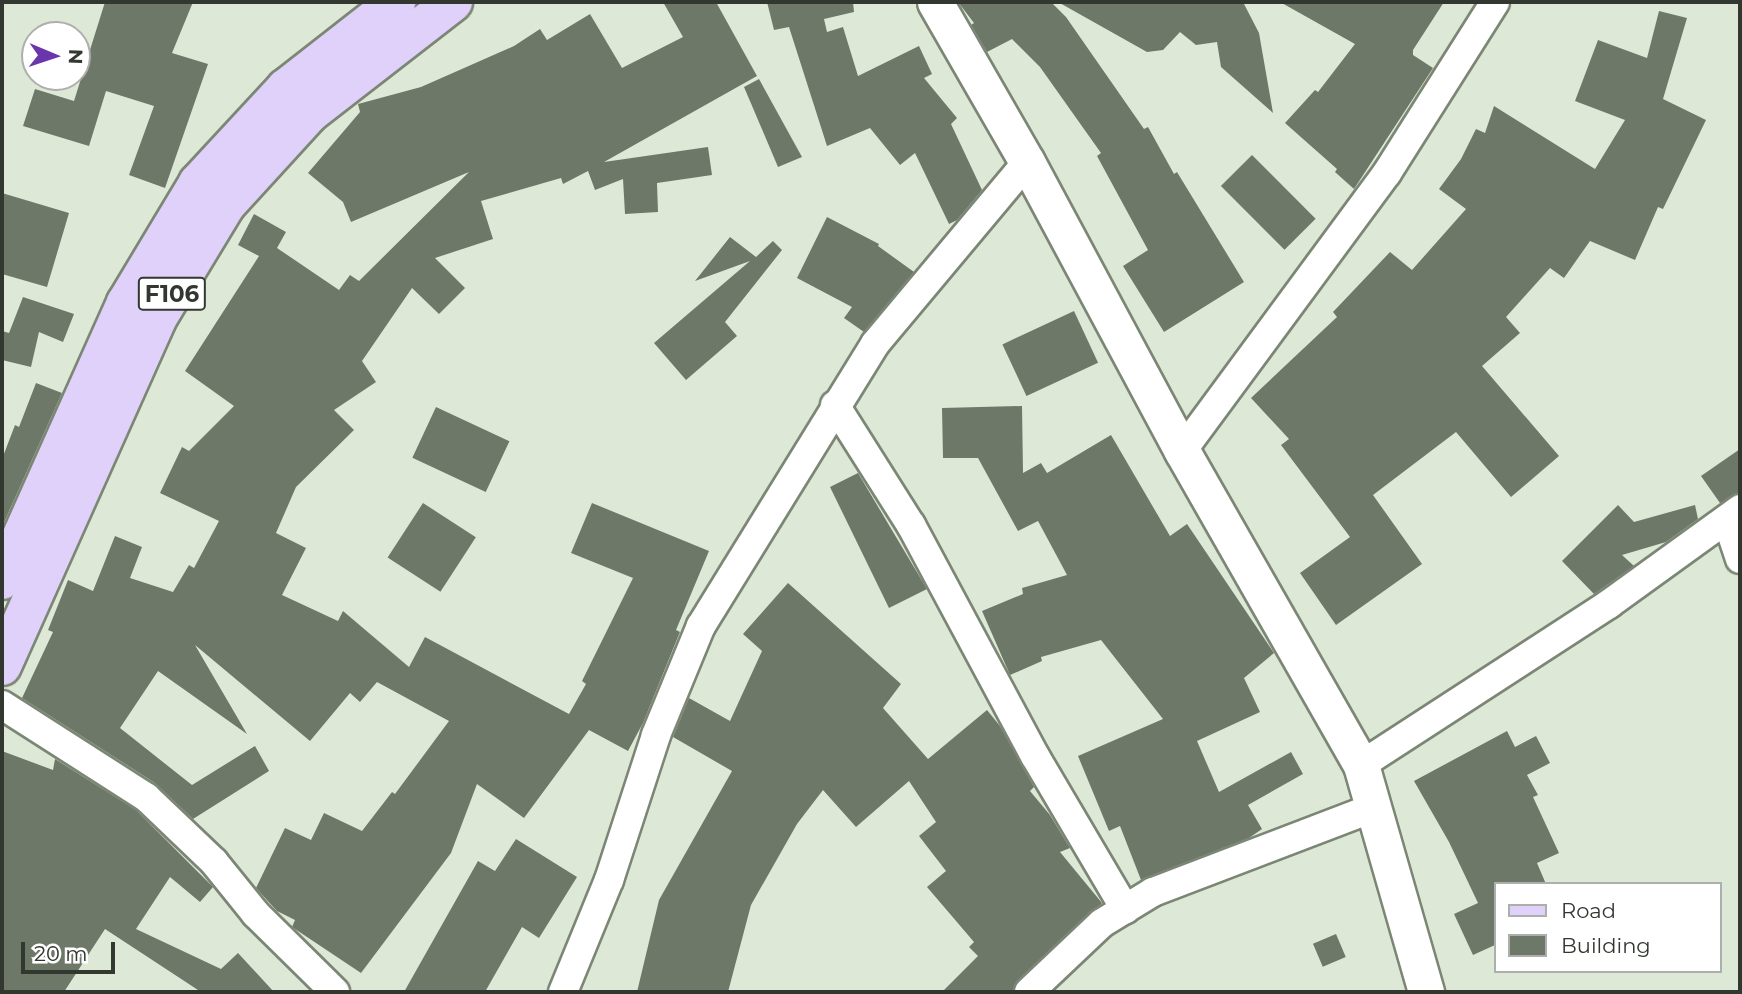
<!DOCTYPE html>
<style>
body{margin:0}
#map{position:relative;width:1742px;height:994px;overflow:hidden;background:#dde9d6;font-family:Montserrat,sans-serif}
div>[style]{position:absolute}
.building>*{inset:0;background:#6e7868;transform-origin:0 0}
.roads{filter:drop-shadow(2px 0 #7c8675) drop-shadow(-2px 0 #7c8675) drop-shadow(0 2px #7c8675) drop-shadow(0 -2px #7c8675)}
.minor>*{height:28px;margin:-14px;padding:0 14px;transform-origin:14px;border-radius:14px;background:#fff}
.tertiary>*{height:35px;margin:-17.5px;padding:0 17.5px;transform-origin:17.5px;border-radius:17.5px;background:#fff}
.primary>*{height:38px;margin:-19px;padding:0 19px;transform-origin:19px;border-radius:19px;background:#dfd1fa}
span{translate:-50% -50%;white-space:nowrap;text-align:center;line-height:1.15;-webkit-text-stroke:7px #fff;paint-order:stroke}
.shield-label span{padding:2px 5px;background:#fff;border:2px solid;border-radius:5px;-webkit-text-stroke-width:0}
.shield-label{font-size:23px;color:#323730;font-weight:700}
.frame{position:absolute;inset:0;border:4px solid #323730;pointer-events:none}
.legend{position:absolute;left:1494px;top:882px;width:228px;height:91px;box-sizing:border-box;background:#fff;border:2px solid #adafac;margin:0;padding:9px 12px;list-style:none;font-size:21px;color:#323730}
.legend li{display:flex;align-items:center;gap:14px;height:35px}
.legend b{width:35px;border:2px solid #adafac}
.north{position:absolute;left:21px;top:21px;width:70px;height:70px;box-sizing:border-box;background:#fff;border:2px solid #adafac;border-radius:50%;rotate:92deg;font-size:19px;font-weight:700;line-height:28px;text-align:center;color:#323730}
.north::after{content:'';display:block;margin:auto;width:24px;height:32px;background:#6b35ac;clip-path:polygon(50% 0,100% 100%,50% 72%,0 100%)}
.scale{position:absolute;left:21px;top:942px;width:94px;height:32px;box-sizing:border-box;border:4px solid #323730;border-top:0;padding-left:9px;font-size:21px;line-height:24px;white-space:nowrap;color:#323730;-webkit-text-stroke:5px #fff;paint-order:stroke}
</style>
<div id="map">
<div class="building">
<div style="clip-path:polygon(105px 2px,193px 2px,172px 53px,208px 64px,165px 188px,129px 175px,154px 106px,106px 91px,89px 146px,23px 126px,35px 89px,74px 101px)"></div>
<div style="clip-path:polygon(663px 2px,716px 2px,757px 76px,604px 162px,708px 147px,712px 175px,657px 183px,658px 212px,625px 214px,623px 179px,595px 190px,588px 171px,563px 184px,561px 178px,481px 201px,493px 239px,435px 258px,465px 288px,439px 314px,412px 288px,362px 361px,376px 382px,334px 410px,354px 430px,296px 487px,276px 533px,306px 548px,282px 595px,338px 621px,343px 611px,409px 667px,425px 637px,569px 714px,586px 684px,582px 681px,633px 578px,571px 553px,592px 503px,709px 551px,676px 630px,680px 632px,643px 723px,628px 751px,589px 730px,524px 818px,477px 784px,451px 853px,361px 973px,292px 927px,295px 920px,277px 911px,256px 888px,285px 828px,311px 840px,324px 813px,362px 831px,392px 792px,395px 794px,449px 721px,377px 682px,360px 702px,350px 693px,310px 741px,195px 645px,247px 734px,158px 671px,120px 728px,192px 785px,255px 746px,269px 771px,193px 819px,155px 783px,22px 698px,53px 632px,48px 630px,68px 580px,93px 591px,115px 536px,142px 547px,130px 578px,173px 592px,189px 565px,194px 568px,219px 521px,160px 493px,182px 447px,189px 451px,234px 406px,185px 371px,259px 256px,238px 245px,254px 214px,286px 232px,277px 248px,339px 290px,350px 275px,359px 281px,469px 172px,351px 222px,343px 202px,308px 173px,360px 112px,358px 104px,421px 87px,514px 46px,540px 29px,547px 40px,590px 14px,622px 68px,683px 37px)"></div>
<div style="clip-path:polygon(767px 2px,853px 2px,854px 12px,824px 19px,827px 32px,843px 27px,858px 76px,919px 46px,932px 74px,924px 78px,957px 118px,951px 124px,982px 190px,957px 220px,949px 224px,915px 153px,900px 165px,870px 128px,827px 146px,789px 27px,774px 30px)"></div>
<div style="clip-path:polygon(958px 2px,1051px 2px,1066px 17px,1144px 129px,1148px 127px,1174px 174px,1177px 172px,1244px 282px,1164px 332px,1123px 266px,1148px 250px,1097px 156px,1101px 153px,1040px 67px,1012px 39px,987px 52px,971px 25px,974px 23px)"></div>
<div style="clip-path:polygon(1058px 2px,1243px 2px,1259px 33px,1273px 113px,1221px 67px,1217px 42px,1196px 45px,1180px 32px,1163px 50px,1147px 52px)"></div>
<div style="clip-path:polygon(1280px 2px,1444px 2px,1413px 50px,1413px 55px,1433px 68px,1354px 189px,1335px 172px,1337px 169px,1285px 123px,1315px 90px,1318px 92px,1355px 44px)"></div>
<div style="clip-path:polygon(1659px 11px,1687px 18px,1663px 99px,1706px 120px,1663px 209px,1658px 207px,1635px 260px,1590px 241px,1564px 278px,1550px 268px,1506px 317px,1520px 333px,1482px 366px,1559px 456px,1511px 497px,1456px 432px,1373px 495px,1422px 564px,1336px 625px,1300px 573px,1350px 537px,1281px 445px,1289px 439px,1251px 398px,1337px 317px,1333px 312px,1390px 252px,1412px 270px,1466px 209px,1439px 189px,1461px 159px,1476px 129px,1485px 133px,1494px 106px,1595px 169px,1625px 120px,1575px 101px,1598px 40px,1647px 58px)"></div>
<div style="clip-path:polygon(759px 79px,802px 157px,778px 167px,744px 87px)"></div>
<div style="left:1252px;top:155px;width:90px;height:44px;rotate:45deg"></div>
<div style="clip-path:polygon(2px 193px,69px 213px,47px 287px,2px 274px)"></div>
<div style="clip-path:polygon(827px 217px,879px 244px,878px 246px,914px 272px,864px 332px,844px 318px,852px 307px,797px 278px)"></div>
<div style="clip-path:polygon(730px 237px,756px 257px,773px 241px,782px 250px,725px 322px,737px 336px,686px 380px,654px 343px,750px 261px,695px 281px)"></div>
<div style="clip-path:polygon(23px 297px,74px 314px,63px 342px,39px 332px,31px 367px,2px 360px,2px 331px,9px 333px)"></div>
<div style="left:1074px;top:311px;width:57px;height:79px;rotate:65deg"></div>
<div style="clip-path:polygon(36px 383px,62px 393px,2px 527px,2px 459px,15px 425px,19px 427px)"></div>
<div style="clip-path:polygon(1022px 406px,1023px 473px,1041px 463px,1047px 473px,1111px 435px,1170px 536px,1187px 524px,1274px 653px,1244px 678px,1260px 712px,1197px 741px,1219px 792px,1291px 752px,1303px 774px,1248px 805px,1262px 829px,1249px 838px,1141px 880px,1120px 826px,1109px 831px,1078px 756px,1163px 719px,1101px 640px,1041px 657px,1042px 661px,1010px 675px,982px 611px,1023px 594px,1022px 588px,1067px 575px,1038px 521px,1018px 531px,978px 458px,943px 458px,942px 408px)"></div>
<div style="left:436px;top:407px;width:81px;height:56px;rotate:25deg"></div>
<div style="clip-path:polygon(1740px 449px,1740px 493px,1720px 503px,1701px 476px)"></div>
<div style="clip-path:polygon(858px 473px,927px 589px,889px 608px,830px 487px)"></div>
<div style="left:423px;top:503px;width:63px;height:65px;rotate:33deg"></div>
<div style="clip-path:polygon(1618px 505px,1634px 522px,1695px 505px,1698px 519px,1666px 542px,1622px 555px,1634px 566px,1594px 594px,1562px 561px)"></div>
<div style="clip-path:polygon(788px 583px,901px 684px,883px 708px,928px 759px,987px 710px,1000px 726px,1034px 787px,1030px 791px,1050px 815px,1070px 848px,1060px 852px,1102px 903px,1018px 980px,1013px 992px,942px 992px,978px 956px,969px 947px,974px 942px,927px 887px,946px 871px,919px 836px,936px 822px,909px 781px,856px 827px,823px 790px,797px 824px,751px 905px,728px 992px,637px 992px,659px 900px,732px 771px,673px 737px,689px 698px,730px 721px,762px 651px,743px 634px)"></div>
<div style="clip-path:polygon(1507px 731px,1515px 747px,1536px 736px,1550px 763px,1527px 775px,1538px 795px,1533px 797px,1559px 853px,1537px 863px,1546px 884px,1495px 884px,1495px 945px,1473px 955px,1454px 914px,1478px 903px,1449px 842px,1414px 781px)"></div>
<div style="clip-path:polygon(2px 751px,53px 770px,55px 759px,136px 810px,213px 887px,200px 902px,170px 877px,136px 929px,221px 969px,238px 953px,274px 992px,196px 992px,198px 990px,105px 929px,64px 992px,2px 992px)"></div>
<div style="clip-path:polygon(516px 839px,577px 877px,539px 938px,522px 927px,485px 992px,404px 992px,478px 861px,495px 871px)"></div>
<div style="left:1336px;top:934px;width:25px;height:25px;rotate:67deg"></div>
</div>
<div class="roads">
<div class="minor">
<div style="left:835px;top:405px;width:142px;rotate:57.7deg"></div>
<div style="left:911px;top:525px;width:262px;rotate:61.8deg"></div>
<div style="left:1035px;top:756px;width:178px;rotate:59.5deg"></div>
<div style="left:1182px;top:451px;width:345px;rotate:-53.6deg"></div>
<div style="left:1387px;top:173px;width:202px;rotate:-57.7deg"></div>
<div style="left:1727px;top:520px;width:41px;rotate:71.6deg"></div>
<div style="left:2px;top:705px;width:171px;rotate:32.6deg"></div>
<div style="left:146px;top:797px;width:94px;rotate:43.7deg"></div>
<div style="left:214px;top:862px;width:67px;rotate:51.1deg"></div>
<div style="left:256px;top:914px;width:111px;rotate:44.6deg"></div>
<div style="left:1361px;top:765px;width:296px;rotate:-33deg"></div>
<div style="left:1609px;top:604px;width:162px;rotate:-35.9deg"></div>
<div style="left:563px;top:992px;width:121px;rotate:-67.7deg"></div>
<div style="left:609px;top:880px;width:152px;rotate:-72deg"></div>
<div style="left:656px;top:735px;width:118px;rotate:-67.6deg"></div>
<div style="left:701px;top:626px;width:331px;rotate:-58.3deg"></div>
<div style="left:875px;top:344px;width:237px;rotate:-50.1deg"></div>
<div style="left:1029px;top:992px;width:100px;rotate:-43.4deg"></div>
<div style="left:1102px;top:923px;width:60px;rotate:-31.3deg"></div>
<div style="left:1153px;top:892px;width:235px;rotate:-20.9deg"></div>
</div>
<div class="tertiary">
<div style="left:935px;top:2px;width:185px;rotate:60.1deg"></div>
<div style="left:1027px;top:162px;width:328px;rotate:61.8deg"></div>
<div style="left:1182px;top:451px;width:361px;rotate:60.3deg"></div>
<div style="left:1361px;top:765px;width:236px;rotate:74deg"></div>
</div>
<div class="primary">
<div style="left:2px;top:580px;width:303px;rotate:-65.9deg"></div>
<div style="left:126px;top:303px;width:140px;rotate:-59deg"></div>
<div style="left:198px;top:183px;width:129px;rotate:-47.2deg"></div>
<div style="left:286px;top:88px;width:140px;rotate:-38deg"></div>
<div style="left:2px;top:666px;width:380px;rotate:-65.9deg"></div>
<div style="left:157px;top:319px;width:133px;rotate:-58.8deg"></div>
<div style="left:226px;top:205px;width:125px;rotate:-47.6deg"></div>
<div style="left:310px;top:113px;width:181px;rotate:-37.8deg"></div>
</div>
</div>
<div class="shield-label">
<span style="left:172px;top:294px">F106</span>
</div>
<div class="frame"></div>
<ul class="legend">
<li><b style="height:9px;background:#dfd1fa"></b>Road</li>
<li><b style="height:19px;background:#6e7868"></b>Building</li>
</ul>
<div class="north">N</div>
<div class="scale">20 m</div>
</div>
